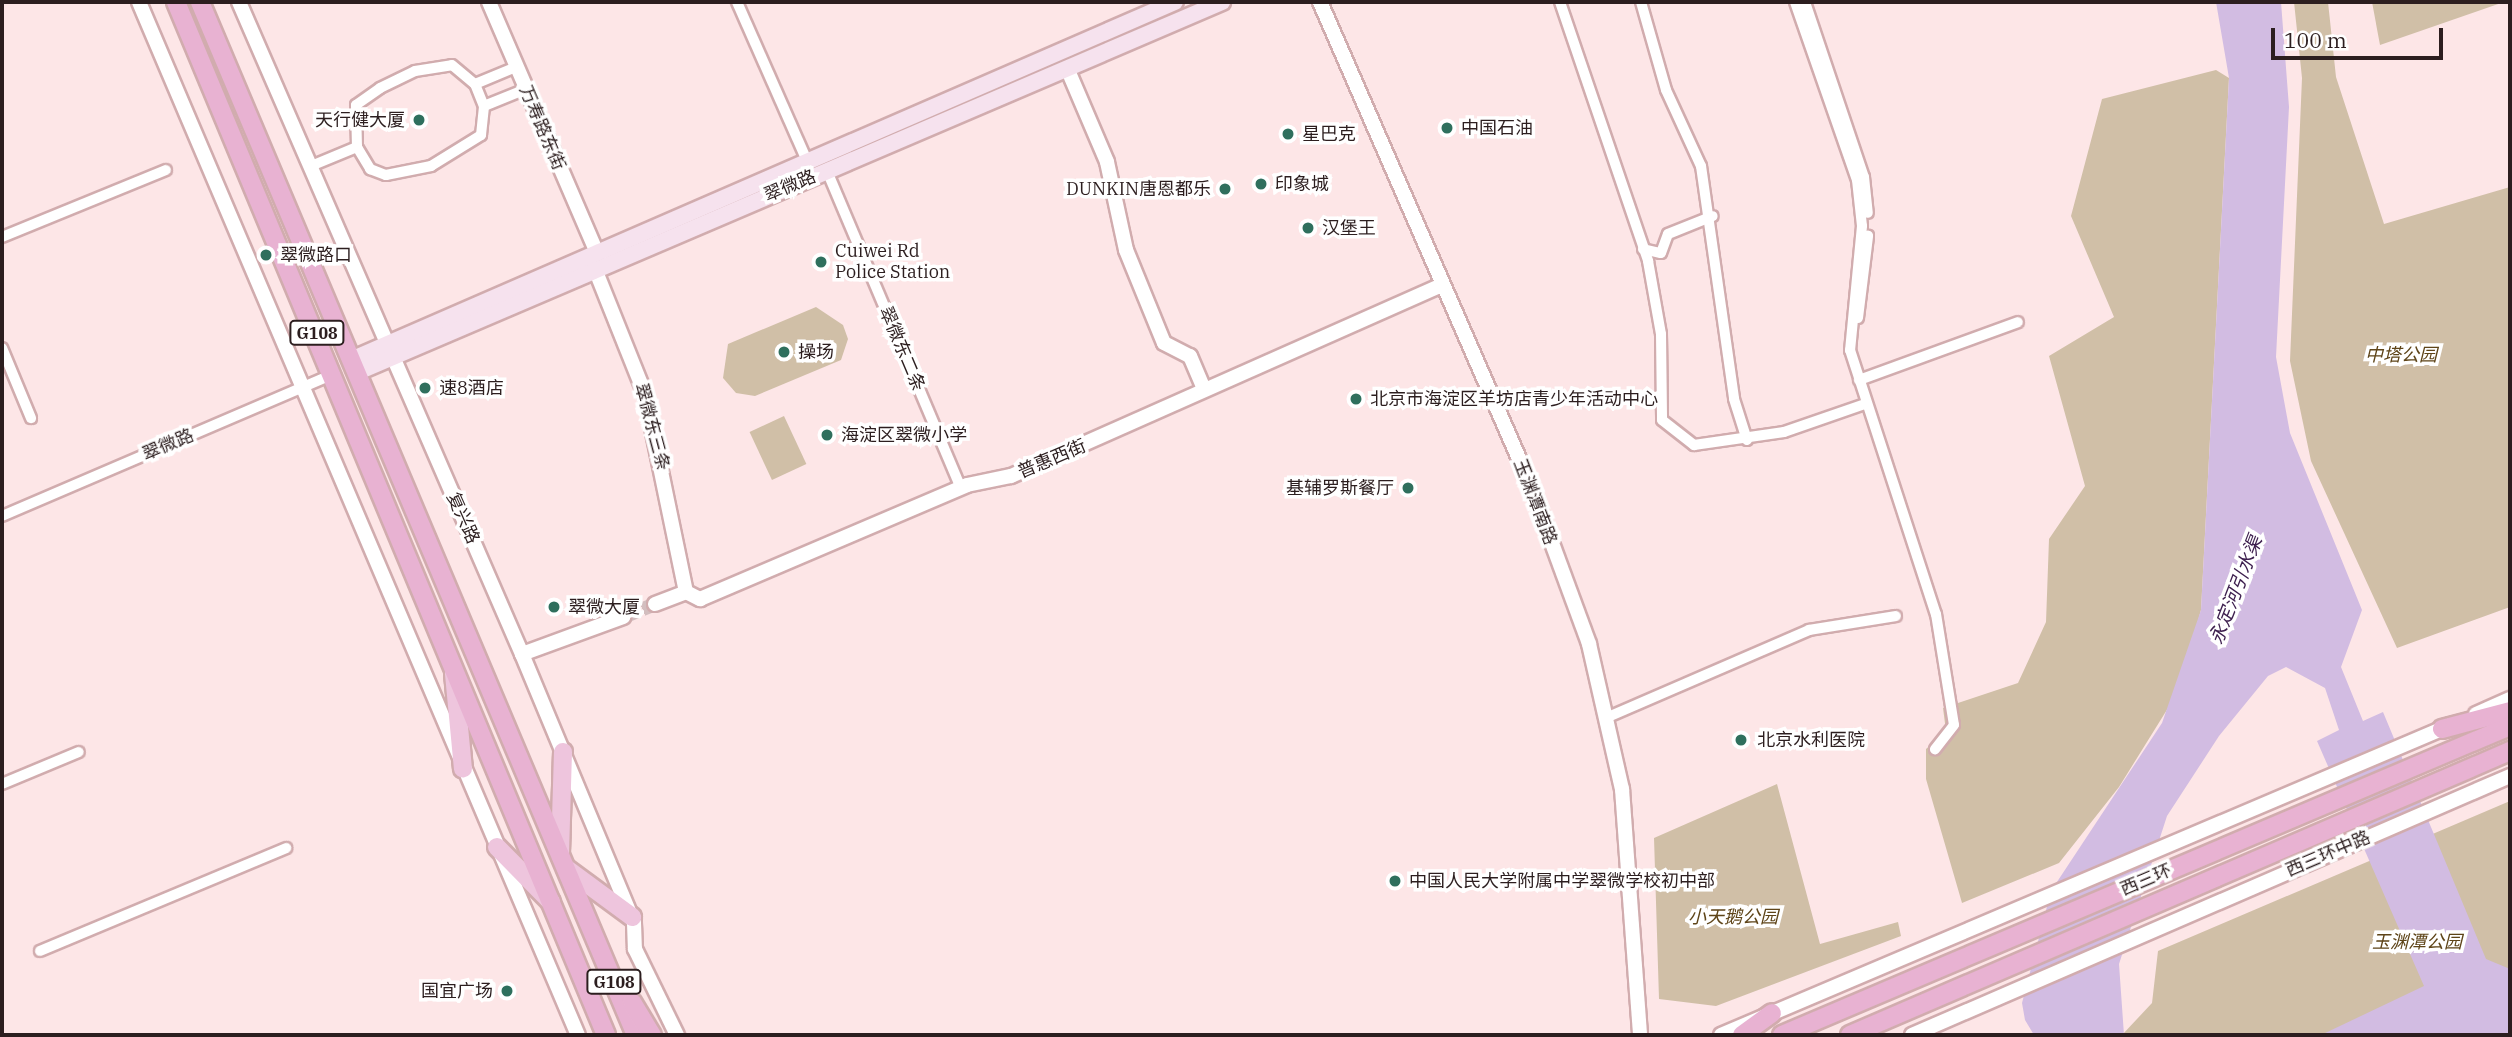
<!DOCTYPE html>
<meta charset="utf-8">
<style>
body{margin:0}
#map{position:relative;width:2512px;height:1037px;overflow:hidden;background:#fde6e7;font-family:"IBM Plex Serif","Noto Sans SC",serif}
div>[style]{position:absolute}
.green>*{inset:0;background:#d0bfa7;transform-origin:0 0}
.water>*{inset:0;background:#d2bce2}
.tertiary-tunnel>*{height:14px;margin-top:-7px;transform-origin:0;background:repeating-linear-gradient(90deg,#d3bebf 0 14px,transparent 0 21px)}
.roads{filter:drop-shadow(2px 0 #d1acae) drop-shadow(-2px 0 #d1acae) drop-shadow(0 2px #d1acae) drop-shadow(0 -2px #d1acae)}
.minor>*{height:10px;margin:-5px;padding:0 5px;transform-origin:5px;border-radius:5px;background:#fff}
.tertiary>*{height:14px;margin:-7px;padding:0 7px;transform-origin:7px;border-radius:7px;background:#fff}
.secondary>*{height:16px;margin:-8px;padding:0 8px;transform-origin:8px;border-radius:8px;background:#f6e2ee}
.primary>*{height:18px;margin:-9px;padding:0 9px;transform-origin:9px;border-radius:9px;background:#eec5dd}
.trunk>*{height:18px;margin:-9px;padding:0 9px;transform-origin:9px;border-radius:9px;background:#e8b2d2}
.dots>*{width:19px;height:19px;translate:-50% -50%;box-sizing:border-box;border:4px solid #fff;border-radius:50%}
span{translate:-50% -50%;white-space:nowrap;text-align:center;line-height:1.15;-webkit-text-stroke:7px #fff;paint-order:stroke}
.shield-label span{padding:2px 5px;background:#fff;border:2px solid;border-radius:5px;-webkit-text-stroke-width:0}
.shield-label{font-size:16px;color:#2c1e1f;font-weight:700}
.poi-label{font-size:18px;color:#2c1e1f}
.right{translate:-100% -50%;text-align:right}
.left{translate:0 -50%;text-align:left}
.street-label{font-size:18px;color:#2c1e1f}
.park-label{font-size:18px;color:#5e4418;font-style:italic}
.water-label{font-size:19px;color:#3e204f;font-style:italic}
.frame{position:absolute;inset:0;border:4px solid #2c1e1f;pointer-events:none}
.scale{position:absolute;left:2271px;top:28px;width:172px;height:32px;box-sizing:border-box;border:4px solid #2c1e1f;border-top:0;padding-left:9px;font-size:21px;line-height:24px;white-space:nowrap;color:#2c1e1f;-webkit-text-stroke:5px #fff;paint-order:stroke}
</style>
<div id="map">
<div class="green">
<div style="clip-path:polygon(2294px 2px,2328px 2px,2336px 77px,2384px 224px,2510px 187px,2510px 607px,2397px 648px,2311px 461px,2290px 361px,2302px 78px)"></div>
<div style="clip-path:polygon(2372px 2px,2504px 2px,2380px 45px)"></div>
<div style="clip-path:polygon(2216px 70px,2229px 78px,2201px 610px,2178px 692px,2119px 787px,2059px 863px,1962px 903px,1926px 779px,1926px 749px,1946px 731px,1943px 708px,2018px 683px,2046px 622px,2049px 539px,2085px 486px,2049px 356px,2114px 317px,2071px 216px,2102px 99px)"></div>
<div style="clip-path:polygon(816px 307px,843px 325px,848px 339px,841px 360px,755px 396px,736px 393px,723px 378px,728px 344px)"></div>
<div style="left:784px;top:416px;width:53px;height:38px;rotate:65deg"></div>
<div style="clip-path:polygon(1777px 784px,1820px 944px,1898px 922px,1901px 936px,1716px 1006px,1659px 999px,1654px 838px)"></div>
<div style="clip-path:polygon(2510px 801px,2510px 1035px,2122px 1035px,2152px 1003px,2158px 951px)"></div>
</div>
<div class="water">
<div style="clip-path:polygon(2216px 2px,2281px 2px,2289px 107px,2276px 357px,2290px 433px,2362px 610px,2341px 667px,2363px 721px,2383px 712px,2486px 959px,2510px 969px,2510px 1035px,2321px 1035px,2424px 986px,2317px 741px,2339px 730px,2325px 688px,2286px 667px,2268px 676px,2219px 736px,2167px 816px,2119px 964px,2124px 1035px,2034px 1035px,2025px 1020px,2022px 1003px,2051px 891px,2162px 723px,2201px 610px,2229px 78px)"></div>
</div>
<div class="tertiary-tunnel">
<div style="left:623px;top:617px;width:35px;rotate:-22deg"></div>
</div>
<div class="roads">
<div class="minor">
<div style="left:737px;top:2px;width:176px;rotate:66.2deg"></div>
<div style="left:1560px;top:2px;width:274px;rotate:71.2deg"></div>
<div style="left:1648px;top:261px;width:74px;rotate:79.9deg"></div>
<div style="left:1661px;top:334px;width:86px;rotate:89.3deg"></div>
<div style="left:1662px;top:420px;width:41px;rotate:38deg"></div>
<div style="left:1694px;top:445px;width:91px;rotate:-8.2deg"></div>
<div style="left:1784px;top:432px;width:86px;rotate:-19.1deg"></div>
<div style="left:1641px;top:2px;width:91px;rotate:74.1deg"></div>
<div style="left:1666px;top:90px;width:84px;rotate:65.3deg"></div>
<div style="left:1701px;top:166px;width:235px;rotate:81.9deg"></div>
<div style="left:1734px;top:399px;width:43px;rotate:72.4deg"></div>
<div style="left:1795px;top:2px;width:188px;rotate:70.8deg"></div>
<div style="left:1857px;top:180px;width:46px;rotate:83.8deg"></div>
<div style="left:1862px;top:226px;width:125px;rotate:95.5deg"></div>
<div style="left:1850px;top:350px;width:278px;rotate:72deg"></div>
<div style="left:1936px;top:614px;width:112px;rotate:80.8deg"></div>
<div style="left:1954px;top:725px;width:31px;rotate:128deg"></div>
<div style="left:1805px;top:2px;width:185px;rotate:71.4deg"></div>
<div style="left:1864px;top:177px;width:36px;rotate:84deg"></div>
<div style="left:516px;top:67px;width:44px;rotate:157.5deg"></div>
<div style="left:475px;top:84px;width:24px;rotate:68deg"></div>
<div style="left:484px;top:106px;width:45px;rotate:-22deg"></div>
<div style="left:357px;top:147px;width:26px;rotate:59deg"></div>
<div style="left:370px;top:169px;width:17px;rotate:21deg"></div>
<div style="left:386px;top:175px;width:46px;rotate:-11.3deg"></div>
<div style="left:431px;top:166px;width:59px;rotate:-31.8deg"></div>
<div style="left:481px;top:135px;width:29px;rotate:-84deg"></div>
<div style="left:311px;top:166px;width:50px;rotate:-22.4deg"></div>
<div style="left:357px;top:147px;width:42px;rotate:-91.4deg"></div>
<div style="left:356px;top:105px;width:29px;rotate:-35deg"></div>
<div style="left:380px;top:88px;width:39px;rotate:-26deg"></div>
<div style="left:415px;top:71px;width:37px;rotate:-9deg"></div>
<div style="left:452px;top:65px;width:30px;rotate:40deg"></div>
<div style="left:827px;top:171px;width:344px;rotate:67.1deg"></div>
<div style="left:2px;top:237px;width:177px;rotate:-22.2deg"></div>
<div style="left:1643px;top:249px;width:18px;rotate:13deg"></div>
<div style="left:1661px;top:253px;width:20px;rotate:-70deg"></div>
<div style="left:1668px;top:234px;width:48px;rotate:-21.8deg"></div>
<div style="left:1858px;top:318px;width:83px;rotate:-83deg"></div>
<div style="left:2px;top:348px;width:76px;rotate:67.5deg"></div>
<div style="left:1859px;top:380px;width:169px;rotate:-20deg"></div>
<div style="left:2px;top:516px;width:361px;rotate:-23.2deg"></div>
<div style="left:1608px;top:717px;width:219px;rotate:-23.4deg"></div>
<div style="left:1809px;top:630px;width:88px;rotate:-9.1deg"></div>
<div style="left:2px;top:784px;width:83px;rotate:-22.6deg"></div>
<div style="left:40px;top:951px;width:267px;rotate:-22.7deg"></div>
</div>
<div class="tertiary">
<div style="left:139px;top:2px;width:1122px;rotate:66.98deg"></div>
<div style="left:239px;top:2px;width:711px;rotate:66.54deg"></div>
<div style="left:522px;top:654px;width:291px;rotate:67.4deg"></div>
<div style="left:634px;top:923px;width:26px;rotate:88deg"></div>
<div style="left:635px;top:949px;width:96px;rotate:64deg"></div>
<div style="left:489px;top:2px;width:273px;rotate:66.7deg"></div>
<div style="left:1320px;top:2px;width:528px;rotate:66.45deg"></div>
<div style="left:1531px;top:486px;width:168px;rotate:69.8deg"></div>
<div style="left:1589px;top:644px;width:149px;rotate:77.2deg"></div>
<div style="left:1622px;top:789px;width:245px;rotate:85.8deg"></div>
<div style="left:1067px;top:68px;width:102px;rotate:66.9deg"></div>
<div style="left:1107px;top:162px;width:90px;rotate:77.8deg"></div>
<div style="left:1126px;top:250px;width:100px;rotate:67.8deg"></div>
<div style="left:1164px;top:343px;width:29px;rotate:27deg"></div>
<div style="left:1190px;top:356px;width:36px;rotate:67deg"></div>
<div style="left:595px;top:269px;width:135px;rotate:68.2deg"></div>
<div style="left:645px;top:394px;width:202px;rotate:78.3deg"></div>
<div style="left:655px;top:604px;width:33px;rotate:-21deg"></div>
<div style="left:686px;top:592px;width:16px;rotate:27deg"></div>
<div style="left:700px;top:599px;width:290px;rotate:-23.1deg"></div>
<div style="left:967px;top:485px;width:45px;rotate:-11.6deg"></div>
<div style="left:1011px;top:476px;width:472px;rotate:-23.9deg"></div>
<div style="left:522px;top:654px;width:108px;rotate:-20.1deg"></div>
<div style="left:2476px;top:714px;width:37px;rotate:-24deg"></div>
<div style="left:1721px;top:1035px;width:793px;rotate:-23.01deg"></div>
<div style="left:1912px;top:1035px;width:652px;rotate:-23.42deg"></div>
</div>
<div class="secondary">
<div style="left:353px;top:359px;width:896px;rotate:-23.48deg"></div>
<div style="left:358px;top:372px;width:940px;rotate:-23.18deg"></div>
</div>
<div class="primary">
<div style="left:454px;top:674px;width:95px;rotate:84.6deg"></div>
<div style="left:497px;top:847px;width:77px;rotate:45.5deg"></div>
<div style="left:560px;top:853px;width:101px;rotate:-88.3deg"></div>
<div style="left:567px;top:869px;width:81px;rotate:36.4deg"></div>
</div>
<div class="trunk">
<div style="left:176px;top:2px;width:1119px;rotate:67.4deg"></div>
<div style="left:200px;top:2px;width:1121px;rotate:67.12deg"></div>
<div style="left:2442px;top:729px;width:70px;rotate:-14.8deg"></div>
<div style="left:632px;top:1002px;width:39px;rotate:59deg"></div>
<div style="left:1742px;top:1035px;width:37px;rotate:-36deg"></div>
<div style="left:1782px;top:1035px;width:791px;rotate:-23deg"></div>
<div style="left:1850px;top:1035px;width:719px;rotate:-23.28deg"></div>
</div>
</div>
<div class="dots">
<div style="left:419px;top:120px;background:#2f6f5d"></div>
<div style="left:1447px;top:128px;background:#2f6f5d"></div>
<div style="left:1288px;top:134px;background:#2f6f5d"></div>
<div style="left:1261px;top:184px;background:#2f6f5d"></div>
<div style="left:1225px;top:189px;background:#2f6f5d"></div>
<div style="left:1308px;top:228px;background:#2f6f5d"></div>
<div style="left:266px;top:255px;background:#2f6f5d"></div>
<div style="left:821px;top:262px;background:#2f6f5d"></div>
<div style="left:784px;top:352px;background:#2f6f5d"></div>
<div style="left:425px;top:388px;background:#2f6f5d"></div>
<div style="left:1356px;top:399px;background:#2f6f5d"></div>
<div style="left:827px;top:435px;background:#2f6f5d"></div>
<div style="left:1408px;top:488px;background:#2f6f5d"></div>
<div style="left:554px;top:607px;background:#2f6f5d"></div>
<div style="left:1741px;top:740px;background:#2f6f5d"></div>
<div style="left:1395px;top:881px;background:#2f6f5d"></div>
<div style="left:507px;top:991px;background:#2f6f5d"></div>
</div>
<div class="shield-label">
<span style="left:317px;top:333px">G108</span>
<span style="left:614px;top:982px">G108</span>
</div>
<div class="poi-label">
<span class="right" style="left:405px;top:120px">天行健大厦</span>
<span class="left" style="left:1461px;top:128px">中国石油</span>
<span class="left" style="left:1302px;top:134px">星巴克</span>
<span class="left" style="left:1275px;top:184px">印象城</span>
<span class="right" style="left:1211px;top:189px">DUNKIN唐恩都乐</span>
<span class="left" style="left:1322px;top:228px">汉堡王</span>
<span class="left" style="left:835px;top:262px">Cuiwei Rd<br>Police Station</span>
<span class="left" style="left:280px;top:255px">翠微路口</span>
<span class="left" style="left:798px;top:352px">操场</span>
<span class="left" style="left:439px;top:388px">速8酒店</span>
<span class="left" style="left:1370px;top:399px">北京市海淀区羊坊店青少年活动中心</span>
<span class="left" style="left:841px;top:435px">海淀区翠微小学</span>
<span class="right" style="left:1394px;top:488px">基辅罗斯餐厅</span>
<span class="left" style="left:568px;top:607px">翠微大厦</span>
<span class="left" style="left:1757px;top:740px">北京水利医院</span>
<span class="left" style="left:1409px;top:881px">中国人民大学附属中学翠微学校初中部</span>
<span class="right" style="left:493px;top:991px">国宜广场</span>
</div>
<div class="street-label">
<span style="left:542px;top:128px;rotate:67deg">万寿路东街</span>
<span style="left:790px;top:186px;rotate:-23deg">翠微路</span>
<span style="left:902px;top:349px;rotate:67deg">翠微东二条</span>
<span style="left:652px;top:427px;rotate:75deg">翠微东三条</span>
<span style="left:168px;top:445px;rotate:-23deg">翠微路</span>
<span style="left:1052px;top:459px;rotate:-23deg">普惠西街</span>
<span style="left:1535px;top:502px;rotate:69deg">玉渊潭南路</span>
<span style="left:463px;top:518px;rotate:66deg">复兴路</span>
<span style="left:2328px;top:854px;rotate:-23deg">西三环中路</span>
<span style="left:2146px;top:880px;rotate:-23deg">西三环</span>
</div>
<div class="park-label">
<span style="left:2401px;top:355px">中塔公园</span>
<span style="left:1733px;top:917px">小天鹅公园</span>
<span style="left:2417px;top:942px">玉渊潭公园</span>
</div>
<div class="water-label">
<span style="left:2236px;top:590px;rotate:-69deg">永定河引水渠</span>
</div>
<div class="frame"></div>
<div class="scale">100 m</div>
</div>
